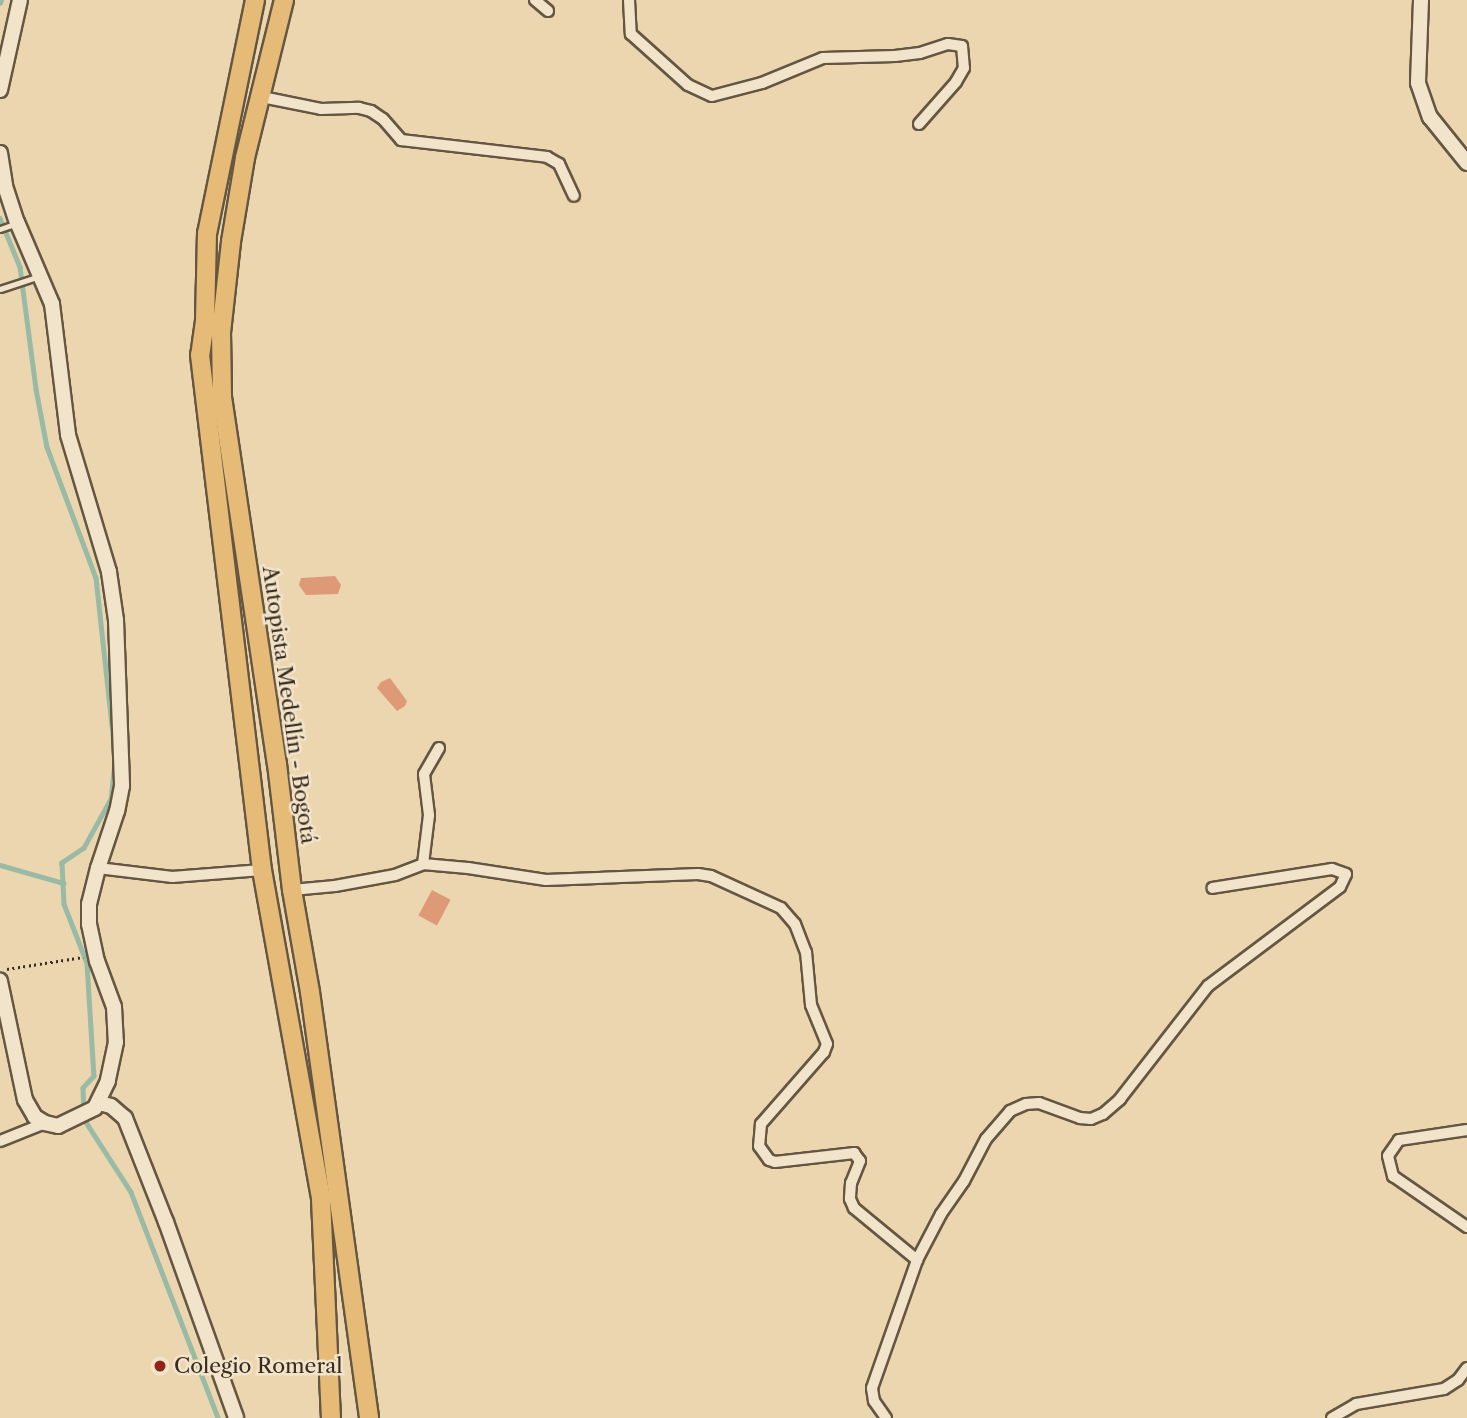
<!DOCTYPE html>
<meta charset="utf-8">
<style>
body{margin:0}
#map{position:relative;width:1467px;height:1418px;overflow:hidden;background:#ebd6af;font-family:"Libre Caslon Text",serif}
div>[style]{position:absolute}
.stream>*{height:4.5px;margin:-2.25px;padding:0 2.25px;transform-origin:2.25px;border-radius:2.25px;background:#99baa5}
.building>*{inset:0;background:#de9a76;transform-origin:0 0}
.path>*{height:2.5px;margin-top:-1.25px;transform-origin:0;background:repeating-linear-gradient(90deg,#382c1e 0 2px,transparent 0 5.5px)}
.roads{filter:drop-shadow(2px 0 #655642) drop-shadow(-2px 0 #655642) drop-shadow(0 2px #655642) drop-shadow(0 -2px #655642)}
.service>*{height:5px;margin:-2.5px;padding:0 2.5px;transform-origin:2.5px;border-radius:2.5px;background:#f2e4cb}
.minor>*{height:10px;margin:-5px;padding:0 5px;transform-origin:5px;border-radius:5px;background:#f2e4cb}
.tertiary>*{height:14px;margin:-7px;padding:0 7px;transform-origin:7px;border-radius:7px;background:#f2e4cb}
.trunk>*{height:18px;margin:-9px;padding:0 9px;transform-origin:9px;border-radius:9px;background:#e6bb78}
.dots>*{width:19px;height:19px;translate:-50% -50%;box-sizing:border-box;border:4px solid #f2e4cb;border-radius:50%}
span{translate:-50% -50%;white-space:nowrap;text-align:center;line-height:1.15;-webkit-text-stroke:5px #f2e4cb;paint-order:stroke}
.street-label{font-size:21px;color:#382c1e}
.poi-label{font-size:21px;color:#382c1e}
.left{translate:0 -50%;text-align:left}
</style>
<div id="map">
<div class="stream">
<div style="left:0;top:3px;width:3px;rotate:-72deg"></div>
<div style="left:0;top:218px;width:53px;rotate:67.8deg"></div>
<div style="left:20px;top:267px;width:123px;rotate:82.5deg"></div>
<div style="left:36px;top:389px;width:59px;rotate:79.3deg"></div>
<div style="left:47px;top:447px;width:140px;rotate:69.5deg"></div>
<div style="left:96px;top:578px;width:166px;rotate:83.8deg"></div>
<div style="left:115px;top:762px;width:37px;rotate:96deg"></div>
<div style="left:111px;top:799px;width:56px;rotate:118.9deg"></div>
<div style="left:84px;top:848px;width:27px;rotate:146deg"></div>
<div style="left:62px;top:863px;width:41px;rotate:87.2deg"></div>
<div style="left:64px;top:904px;width:63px;rotate:68.7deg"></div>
<div style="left:87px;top:963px;width:113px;rotate:86.5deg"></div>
<div style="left:94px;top:1076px;width:16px;rotate:133deg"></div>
<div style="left:83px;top:1088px;width:31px;rotate:88deg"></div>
<div style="left:84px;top:1119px;width:87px;rotate:57.2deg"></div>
<div style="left:131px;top:1192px;width:242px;rotate:68.9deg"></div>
<div style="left:0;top:865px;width:66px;rotate:15.9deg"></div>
</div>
<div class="building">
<div style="clip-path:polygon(335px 576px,341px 585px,338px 594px,306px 595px,299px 585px,301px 578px)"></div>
<div style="clip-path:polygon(390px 678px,407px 701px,405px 706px,397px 711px,377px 688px,381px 682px)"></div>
<div style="left:432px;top:890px;width:21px;height:29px;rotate:28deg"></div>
</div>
<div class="path">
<div style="left:7px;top:969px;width:77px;rotate:-9deg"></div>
</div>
<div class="roads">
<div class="service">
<div style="left:0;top:229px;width:18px;rotate:-19deg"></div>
<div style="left:0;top:289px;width:39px;rotate:-18deg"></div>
</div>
<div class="minor">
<div style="left:535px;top:0;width:17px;rotate:40deg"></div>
<div style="left:629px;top:0;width:34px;rotate:87deg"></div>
<div style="left:631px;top:34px;width:76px;rotate:41.8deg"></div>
<div style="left:688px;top:85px;width:26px;rotate:25deg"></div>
<div style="left:712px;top:96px;width:52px;rotate:-14.6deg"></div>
<div style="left:762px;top:83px;width:66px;rotate:-22.3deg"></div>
<div style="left:823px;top:58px;width:72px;rotate:-1.6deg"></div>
<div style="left:895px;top:56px;width:25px;rotate:-7deg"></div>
<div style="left:920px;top:53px;width:29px;rotate:-18deg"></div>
<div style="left:948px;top:44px;width:14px;rotate:8deg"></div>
<div style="left:962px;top:46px;width:22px;rotate:85deg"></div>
<div style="left:964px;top:68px;width:16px;rotate:120deg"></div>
<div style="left:956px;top:82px;width:56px;rotate:131.4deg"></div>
<div style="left:262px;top:97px;width:60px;rotate:11.5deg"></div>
<div style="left:321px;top:109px;width:38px;rotate:-2deg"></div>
<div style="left:359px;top:108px;width:12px;rotate:14deg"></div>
<div style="left:371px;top:111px;width:14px;rotate:34deg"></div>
<div style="left:383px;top:119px;width:28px;rotate:49deg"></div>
<div style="left:401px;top:140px;width:147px;rotate:6.6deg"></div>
<div style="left:547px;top:157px;width:14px;rotate:30deg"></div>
<div style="left:559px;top:164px;width:35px;rotate:65deg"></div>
<div style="left:423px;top:864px;width:49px;rotate:-83deg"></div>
<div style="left:429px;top:815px;width:41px;rotate:-97deg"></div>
<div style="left:424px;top:774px;width:30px;rotate:-60deg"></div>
<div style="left:98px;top:868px;width:75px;rotate:6.9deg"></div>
<div style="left:172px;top:877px;width:90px;rotate:-4.4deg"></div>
<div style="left:292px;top:890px;width:43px;rotate:-5.3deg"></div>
<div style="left:335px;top:886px;width:61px;rotate:-10.4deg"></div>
<div style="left:395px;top:875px;width:30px;rotate:-21deg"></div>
<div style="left:423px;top:864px;width:45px;rotate:5.1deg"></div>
<div style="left:468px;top:868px;width:79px;rotate:8.7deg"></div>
<div style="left:546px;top:880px;width:152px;rotate:-2.3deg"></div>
<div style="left:698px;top:874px;width:13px;rotate:9deg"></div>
<div style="left:711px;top:876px;width:77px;rotate:24.6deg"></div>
<div style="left:781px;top:908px;width:21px;rotate:49deg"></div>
<div style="left:795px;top:924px;width:30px;rotate:69deg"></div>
<div style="left:806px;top:952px;width:53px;rotate:84.6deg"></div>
<div style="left:811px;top:1005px;width:42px;rotate:67.7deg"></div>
<div style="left:827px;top:1044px;width:9px;rotate:111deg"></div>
<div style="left:824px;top:1052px;width:96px;rotate:131.2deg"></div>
<div style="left:761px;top:1124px;width:22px;rotate:95deg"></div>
<div style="left:759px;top:1146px;width:17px;rotate:54deg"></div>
<div style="left:769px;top:1160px;width:6px;rotate:18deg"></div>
<div style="left:775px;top:1162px;width:80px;rotate:-6.5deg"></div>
<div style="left:854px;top:1153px;width:10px;rotate:53deg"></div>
<div style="left:860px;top:1161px;width:24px;rotate:112deg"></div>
<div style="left:851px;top:1183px;width:16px;rotate:94deg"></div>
<div style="left:850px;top:1199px;width:10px;rotate:66deg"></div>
<div style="left:854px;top:1208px;width:82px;rotate:39.5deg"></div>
<div style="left:1467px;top:1130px;width:69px;rotate:171.6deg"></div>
<div style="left:1399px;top:1140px;width:19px;rotate:125deg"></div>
<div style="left:1388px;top:1156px;width:21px;rotate:76deg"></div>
<div style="left:1393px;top:1176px;width:90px;rotate:34.6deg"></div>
<div style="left:0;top:1141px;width:48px;rotate:-21.8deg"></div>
<div style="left:886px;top:1418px;width:21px;rotate:-125deg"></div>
<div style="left:874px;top:1401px;width:13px;rotate:-99deg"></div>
<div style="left:872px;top:1388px;width:136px;rotate:-70.6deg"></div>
<div style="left:917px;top:1260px;width:52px;rotate:-62.4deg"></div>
<div style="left:941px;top:1214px;width:40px;rotate:-55.1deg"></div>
<div style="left:964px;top:1181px;width:47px;rotate:-62.4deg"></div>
<div style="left:986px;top:1139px;width:37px;rotate:-49deg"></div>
<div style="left:1010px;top:1111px;width:17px;rotate:-24deg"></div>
<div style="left:1026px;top:1104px;width:13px;rotate:-4deg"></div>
<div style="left:1039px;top:1103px;width:44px;rotate:20.1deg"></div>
<div style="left:1080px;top:1118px;width:11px;rotate:5deg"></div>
<div style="left:1091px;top:1119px;width:13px;rotate:-23deg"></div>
<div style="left:1103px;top:1114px;width:23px;rotate:-41deg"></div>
<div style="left:1120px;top:1099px;width:143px;rotate:-52.1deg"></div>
<div style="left:1208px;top:986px;width:165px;rotate:-36.9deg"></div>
<div style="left:1340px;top:887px;width:14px;rotate:-65deg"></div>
<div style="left:1346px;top:874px;width:15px;rotate:-160deg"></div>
<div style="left:1332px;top:869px;width:121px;rotate:171deg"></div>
<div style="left:1332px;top:1418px;width:28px;rotate:-30deg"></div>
<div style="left:1356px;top:1404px;width:89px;rotate:-9.7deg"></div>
<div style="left:1444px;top:1389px;width:17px;rotate:-33deg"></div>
<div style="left:1458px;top:1380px;width:15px;rotate:-53deg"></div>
</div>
<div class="tertiary">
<div style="left:1421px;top:0;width:83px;rotate:92.1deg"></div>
<div style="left:1418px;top:83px;width:36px;rotate:71deg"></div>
<div style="left:1430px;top:117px;width:59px;rotate:51.2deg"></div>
<div style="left:0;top:90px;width:92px;rotate:-77.5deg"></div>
<div style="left:0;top:153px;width:33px;rotate:81deg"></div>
<div style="left:5px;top:186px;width:38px;rotate:72deg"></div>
<div style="left:17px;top:222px;width:89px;rotate:66.9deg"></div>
<div style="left:52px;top:304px;width:132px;rotate:83deg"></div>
<div style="left:68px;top:435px;width:143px;rotate:73.3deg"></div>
<div style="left:109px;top:572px;width:49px;rotate:81.7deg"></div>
<div style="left:116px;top:620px;width:166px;rotate:87.9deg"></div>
<div style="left:122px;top:786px;width:25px;rotate:101deg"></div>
<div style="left:117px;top:811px;width:60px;rotate:108.4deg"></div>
<div style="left:98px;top:868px;width:37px;rotate:104deg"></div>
<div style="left:89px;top:904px;width:20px;rotate:90deg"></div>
<div style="left:89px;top:924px;width:38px;rotate:78deg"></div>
<div style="left:97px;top:961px;width:49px;rotate:69.7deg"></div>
<div style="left:114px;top:1007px;width:35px;rotate:87deg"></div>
<div style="left:116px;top:1042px;width:40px;rotate:102deg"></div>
<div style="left:108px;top:1081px;width:30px;rotate:116deg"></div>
<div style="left:95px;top:1108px;width:41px;rotate:154.1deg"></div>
<div style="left:58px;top:1126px;width:13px;rotate:-167deg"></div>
<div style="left:45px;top:1123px;width:12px;rotate:-149deg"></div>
<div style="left:35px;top:1117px;width:20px;rotate:-120deg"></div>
<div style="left:25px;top:1100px;width:122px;rotate:-101.9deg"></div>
<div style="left:99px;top:1103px;width:12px;rotate:14deg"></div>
<div style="left:111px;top:1106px;width:18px;rotate:41deg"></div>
<div style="left:125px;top:1118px;width:112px;rotate:68.5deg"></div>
<div style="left:166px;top:1222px;width:208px;rotate:70.3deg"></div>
</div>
<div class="trunk">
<div style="left:255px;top:0;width:238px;rotate:101.6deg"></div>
<div style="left:207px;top:233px;width:88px;rotate:91.3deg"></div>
<div style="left:205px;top:321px;width:34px;rotate:98deg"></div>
<div style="left:200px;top:355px;width:519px;rotate:83.14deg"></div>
<div style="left:262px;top:870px;width:334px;rotate:79.8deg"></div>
<div style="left:321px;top:1199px;width:219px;rotate:87.4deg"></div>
<div style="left:284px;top:0;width:163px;rotate:103.9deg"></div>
<div style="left:245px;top:158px;width:85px;rotate:99.5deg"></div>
<div style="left:231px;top:242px;width:91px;rotate:96.3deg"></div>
<div style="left:221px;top:332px;width:65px;rotate:89.1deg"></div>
<div style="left:222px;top:397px;width:371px;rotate:81.5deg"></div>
<div style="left:277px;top:764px;width:127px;rotate:83.2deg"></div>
<div style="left:292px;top:890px;width:104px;rotate:80deg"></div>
<div style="left:310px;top:992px;width:430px;rotate:82.1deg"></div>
</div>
</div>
<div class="dots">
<div style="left:160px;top:1366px;background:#8f2418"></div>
</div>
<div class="street-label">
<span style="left:289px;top:705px;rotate:82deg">Autopista Medellín - Bogotá</span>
</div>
<div class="poi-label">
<span class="left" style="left:174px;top:1366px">Colegio Romeral</span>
</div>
</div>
